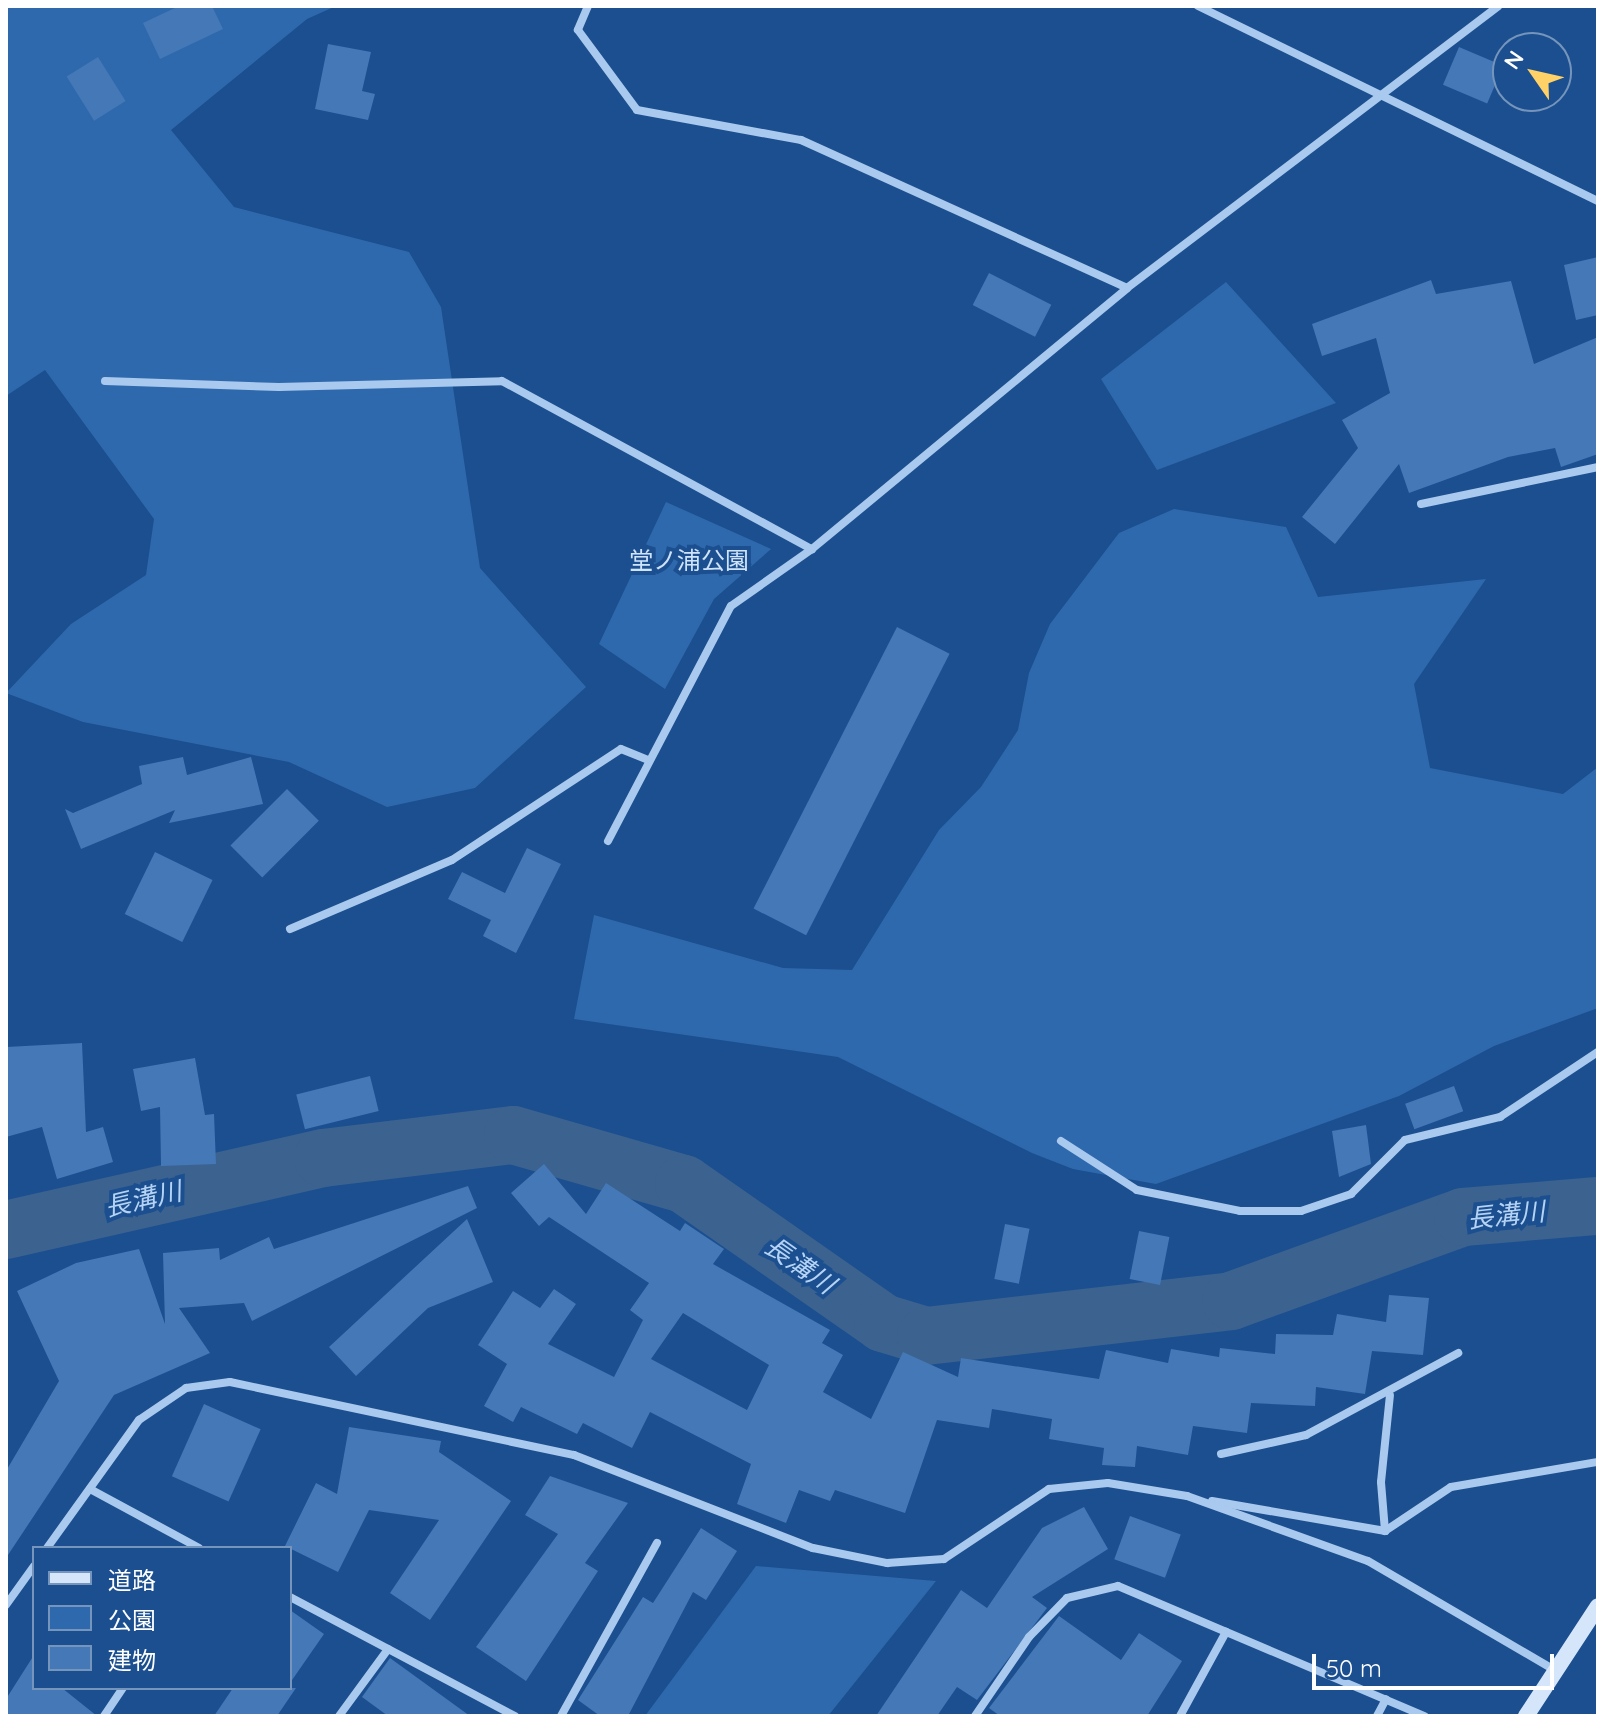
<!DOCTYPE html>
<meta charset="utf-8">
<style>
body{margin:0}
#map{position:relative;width:1604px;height:1722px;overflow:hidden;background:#1b4f8f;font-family:Quicksand,"Noto Sans JP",sans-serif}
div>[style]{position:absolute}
.green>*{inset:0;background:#2e69ad}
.river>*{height:58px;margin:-29px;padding:0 29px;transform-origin:29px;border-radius:29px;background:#3c6290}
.building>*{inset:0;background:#4478b7;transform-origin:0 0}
.street>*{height:8px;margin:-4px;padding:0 4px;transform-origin:4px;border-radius:4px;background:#a9c9ee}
.secondary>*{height:16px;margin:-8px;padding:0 8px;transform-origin:8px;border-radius:8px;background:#d6e6fa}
span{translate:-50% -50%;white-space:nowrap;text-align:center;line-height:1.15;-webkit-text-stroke:8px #1b4f8f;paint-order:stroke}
.park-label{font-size:24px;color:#cfe3fa}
.water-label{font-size:26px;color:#b5d3f5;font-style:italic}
.frame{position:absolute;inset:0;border:8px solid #fff;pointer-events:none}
.legend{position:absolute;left:32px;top:1546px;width:260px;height:144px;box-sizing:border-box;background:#1b4f8f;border:2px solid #7695bc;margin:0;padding:10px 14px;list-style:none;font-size:24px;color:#fff}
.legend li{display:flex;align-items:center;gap:16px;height:40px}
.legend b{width:40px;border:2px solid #7695bc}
.north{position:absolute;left:1492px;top:32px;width:80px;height:80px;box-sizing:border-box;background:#1b4f8f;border:2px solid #7695bc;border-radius:50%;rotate:304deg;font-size:22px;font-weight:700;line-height:32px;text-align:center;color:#fff}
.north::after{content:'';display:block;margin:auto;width:28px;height:36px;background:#ffd166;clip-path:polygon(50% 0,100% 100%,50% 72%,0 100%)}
.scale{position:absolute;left:1312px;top:1654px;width:242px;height:36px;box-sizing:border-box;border:4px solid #fff;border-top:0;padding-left:10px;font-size:24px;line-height:28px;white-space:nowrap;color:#fff;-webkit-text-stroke:6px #1b4f8f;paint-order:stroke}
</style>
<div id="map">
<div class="green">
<div style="clip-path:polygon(6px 6px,336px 6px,307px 19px,171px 130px,234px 207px,409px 252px,441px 307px,480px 568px,586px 687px,475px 788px,387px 807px,289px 762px,83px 722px,6px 693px,71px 624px,146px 575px,154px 519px,45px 370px,6px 396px)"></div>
<div style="clip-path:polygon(1226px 282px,1336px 403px,1157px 470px,1101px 379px)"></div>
<div style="clip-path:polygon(666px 502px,771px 549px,714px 599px,665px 689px,599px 644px)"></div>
<div style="clip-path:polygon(1174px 509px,1286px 527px,1318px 597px,1486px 579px,1414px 684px,1430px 768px,1563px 794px,1598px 767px,1598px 1008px,1494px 1046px,1399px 1096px,1156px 1184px,1073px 1169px,1032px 1153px,838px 1057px,574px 1019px,594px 915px,783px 968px,852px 970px,939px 830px,981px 787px,1018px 730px,1029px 673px,1050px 624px,1119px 533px)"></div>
<div style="clip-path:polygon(756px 1566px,936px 1581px,828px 1716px,645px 1716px)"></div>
</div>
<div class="river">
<div style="left:6px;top:1230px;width:325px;rotate:-12.8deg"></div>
<div style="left:323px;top:1158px;width:191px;rotate:-6.9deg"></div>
<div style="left:513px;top:1135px;width:178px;rotate:16deg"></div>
<div style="left:684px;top:1184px;width:243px;rotate:34.9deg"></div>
<div style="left:883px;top:1323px;width:45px;rotate:16.8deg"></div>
<div style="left:926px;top:1336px;width:307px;rotate:-6.5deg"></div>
<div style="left:1231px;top:1301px;width:247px;rotate:-19.9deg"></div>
<div style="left:1463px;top:1217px;width:135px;rotate:-4.7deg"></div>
</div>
<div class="building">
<div style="clip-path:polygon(179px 6px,212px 6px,223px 29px,160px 59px,143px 23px)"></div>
<div style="clip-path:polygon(328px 44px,371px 52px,362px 91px,375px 94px,368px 120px,315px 109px)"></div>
<div style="left:1459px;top:47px;width:48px;height:41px;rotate:23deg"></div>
<div style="left:98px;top:57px;width:52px;height:37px;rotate:58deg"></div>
<div style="clip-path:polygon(1598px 257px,1598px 315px,1576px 320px,1564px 265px)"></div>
<div style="left:989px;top:273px;width:70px;height:36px;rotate:27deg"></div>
<div style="clip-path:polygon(1431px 280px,1436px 294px,1511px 281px,1534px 364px,1598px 337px,1598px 454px,1561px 467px,1555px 448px,1508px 457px,1409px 493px,1399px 464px,1335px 544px,1302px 517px,1358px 448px,1342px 420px,1390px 393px,1376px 338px,1322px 356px,1312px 324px)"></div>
<div style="left:897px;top:627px;width:59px;height:316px;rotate:27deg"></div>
<div style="clip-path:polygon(183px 757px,187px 775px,251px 757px,263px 804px,169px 823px,175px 810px,81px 849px,65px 809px,73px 813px,142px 784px,139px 766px)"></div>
<div style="left:287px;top:789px;width:45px;height:80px;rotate:45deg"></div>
<div style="clip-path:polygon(527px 848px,561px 864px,516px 953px,483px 936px,491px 920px,448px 899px,462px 872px,505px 893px)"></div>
<div style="left:155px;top:852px;width:64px;height:69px;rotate:26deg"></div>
<div style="clip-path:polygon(82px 1043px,86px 1132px,103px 1127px,113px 1162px,57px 1179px,42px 1127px,6px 1137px,6px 1047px)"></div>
<div style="clip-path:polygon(195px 1058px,205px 1115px,214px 1114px,216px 1164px,161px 1166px,160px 1107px,141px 1111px,133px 1069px)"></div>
<div style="left:370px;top:1076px;width:36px;height:76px;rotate:76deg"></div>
<div style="left:1454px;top:1086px;width:27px;height:52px;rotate:70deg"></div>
<div style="clip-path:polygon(1366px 1125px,1371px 1164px,1339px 1177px,1332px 1131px)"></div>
<div style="clip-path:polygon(evenodd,544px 1164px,586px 1214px,606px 1183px,680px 1231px,685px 1223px,724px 1249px,713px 1264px,830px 1330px,822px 1343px,843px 1355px,823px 1392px,871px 1419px,903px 1352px,958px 1377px,961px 1358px,1099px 1379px,1106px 1350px,1168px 1363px,1171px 1349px,1219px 1357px,1220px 1348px,1275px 1354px,1276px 1334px,1333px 1335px,1337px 1314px,1386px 1322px,1389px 1295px,1429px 1298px,1423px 1355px,1372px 1351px,1365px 1394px,1316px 1387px,1315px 1406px,1251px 1403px,1247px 1433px,1193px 1426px,1188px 1455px,1137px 1446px,1135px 1467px,1102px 1465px,1104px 1448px,1049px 1439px,1052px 1419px,992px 1409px,989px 1428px,937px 1420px,905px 1513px,835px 1490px,830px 1501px,799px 1490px,786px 1523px,737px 1504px,751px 1464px,650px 1412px,632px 1448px,583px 1423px,577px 1434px,521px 1407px,513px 1422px,484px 1406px,507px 1364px,478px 1345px,513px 1291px,540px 1308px,554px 1289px,576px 1304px,548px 1344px,614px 1377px,643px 1320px,630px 1310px,649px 1283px,549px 1217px,539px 1226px,511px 1193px,544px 1164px,683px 1313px,769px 1365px,747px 1410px,651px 1359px,683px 1313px)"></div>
<div style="clip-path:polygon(468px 1186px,477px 1208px,252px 1321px,244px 1303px,179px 1308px,210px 1353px,114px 1395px,6px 1558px,6px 1471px,59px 1381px,17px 1291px,76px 1263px,139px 1249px,165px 1324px,163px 1253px,219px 1248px,220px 1260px,269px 1237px,274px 1249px)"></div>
<div style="clip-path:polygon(467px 1219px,493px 1282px,428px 1308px,356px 1376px,329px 1347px)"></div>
<div style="left:1005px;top:1224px;width:25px;height:56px;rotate:11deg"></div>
<div style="left:1139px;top:1231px;width:31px;height:49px;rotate:11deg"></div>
<div style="left:204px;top:1404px;width:62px;height:79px;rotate:24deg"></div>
<div style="clip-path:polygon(349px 1427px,441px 1441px,439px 1452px,511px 1501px,430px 1620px,390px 1593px,439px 1520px,369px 1510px,338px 1572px,285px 1546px,316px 1483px,337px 1494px)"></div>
<div style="clip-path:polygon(550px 1476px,628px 1503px,585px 1563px,598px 1571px,526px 1681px,476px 1647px,558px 1534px,525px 1515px)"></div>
<div style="clip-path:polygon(1084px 1507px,1108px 1549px,1032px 1597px,1047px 1608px,977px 1700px,957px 1687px,937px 1716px,876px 1716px,961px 1590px,987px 1608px,1042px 1528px)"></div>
<div style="left:1130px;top:1516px;width:54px;height:46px;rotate:20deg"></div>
<div style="clip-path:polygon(701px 1528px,737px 1551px,706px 1600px,693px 1592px,628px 1716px,600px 1716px,578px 1700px,643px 1597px,653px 1603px)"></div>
<div style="clip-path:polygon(290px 1610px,324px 1634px,290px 1683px)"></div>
<div style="clip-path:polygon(1059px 1616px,1121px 1660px,1139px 1633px,1182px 1661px,1147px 1716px,1000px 1716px,989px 1708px)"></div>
<div style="clip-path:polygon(34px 1655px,34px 1688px,62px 1688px,97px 1716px,6px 1716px,6px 1699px)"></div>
<div style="clip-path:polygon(390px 1658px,470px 1716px,388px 1716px,362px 1697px)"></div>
<div style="clip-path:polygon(233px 1688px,296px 1688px,277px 1716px,214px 1716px)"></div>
</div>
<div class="street">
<div style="left:588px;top:6px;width:26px;rotate:113deg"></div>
<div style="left:578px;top:30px;width:99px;rotate:53.6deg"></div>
<div style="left:637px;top:110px;width:167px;rotate:10.4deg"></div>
<div style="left:801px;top:140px;width:358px;rotate:24.4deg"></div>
<div style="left:1198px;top:6px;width:445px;rotate:26deg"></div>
<div style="left:105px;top:381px;width:174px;rotate:2deg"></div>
<div style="left:279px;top:387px;width:223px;rotate:-1.5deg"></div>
<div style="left:502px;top:381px;width:353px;rotate:28.5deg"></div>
<div style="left:1421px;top:504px;width:181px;rotate:-11.8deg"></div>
<div style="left:608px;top:841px;width:265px;rotate:-62.4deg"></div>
<div style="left:731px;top:606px;width:99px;rotate:-35.1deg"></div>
<div style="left:812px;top:549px;width:409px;rotate:-39.6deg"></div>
<div style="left:1127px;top:288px;width:466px;rotate:-37.2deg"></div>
<div style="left:290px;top:929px;width:176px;rotate:-23.1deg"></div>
<div style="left:452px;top:860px;width:202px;rotate:-33.3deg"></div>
<div style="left:621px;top:749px;width:29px;rotate:22deg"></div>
<div style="left:1061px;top:1141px;width:90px;rotate:32.8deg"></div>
<div style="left:1137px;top:1190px;width:105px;rotate:11.5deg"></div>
<div style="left:1240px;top:1211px;width:61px"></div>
<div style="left:1301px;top:1211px;width:53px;rotate:-18.8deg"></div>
<div style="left:1351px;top:1194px;width:76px;rotate:-45deg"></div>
<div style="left:1405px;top:1140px;width:98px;rotate:-13.6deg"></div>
<div style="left:1500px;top:1117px;width:118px;rotate:-33.6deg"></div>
<div style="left:1221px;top:1454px;width:87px;rotate:-12.6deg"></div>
<div style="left:1306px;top:1435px;width:173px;rotate:-28.3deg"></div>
<div style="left:90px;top:1489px;width:124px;rotate:28.4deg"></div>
<div style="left:1212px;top:1501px;width:176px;rotate:9.8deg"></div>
<div style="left:1385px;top:1531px;width:79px;rotate:-33.7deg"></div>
<div style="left:1451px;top:1487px;width:149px;rotate:-9.7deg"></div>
<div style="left:1385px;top:1531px;width:49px;rotate:-94.7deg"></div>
<div style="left:1381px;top:1482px;width:87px;rotate:-84.1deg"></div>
<div style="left:47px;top:1548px;width:158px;rotate:-54.3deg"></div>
<div style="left:139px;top:1420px;width:57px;rotate:-34.2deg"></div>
<div style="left:186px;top:1388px;width:44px;rotate:-7.8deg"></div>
<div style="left:230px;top:1382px;width:352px;rotate:12deg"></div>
<div style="left:574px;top:1455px;width:256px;rotate:21.3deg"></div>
<div style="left:813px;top:1548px;width:76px;rotate:11.5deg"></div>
<div style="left:887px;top:1563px;width:57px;rotate:-4deg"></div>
<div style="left:944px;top:1559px;width:126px;rotate:-33.7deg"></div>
<div style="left:1049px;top:1489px;width:59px;rotate:-5.8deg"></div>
<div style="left:1108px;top:1483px;width:80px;rotate:9.3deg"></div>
<div style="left:1187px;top:1496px;width:192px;rotate:19.8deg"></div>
<div style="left:1368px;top:1561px;width:218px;rotate:30.3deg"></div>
<div style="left:290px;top:1597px;width:255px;rotate:27.9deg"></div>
<div style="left:6px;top:1605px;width:48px;rotate:-54.3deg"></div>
<div style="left:104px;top:1716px;width:34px;rotate:-56deg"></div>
<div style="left:339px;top:1716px;width:83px;rotate:-53.8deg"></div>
<div style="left:561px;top:1716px;width:198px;rotate:-61deg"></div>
<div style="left:975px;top:1716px;width:96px;rotate:-55.6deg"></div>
<div style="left:1029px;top:1637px;width:54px;rotate:-45.7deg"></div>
<div style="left:1067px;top:1598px;width:52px;rotate:-13.2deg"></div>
<div style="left:1118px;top:1586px;width:333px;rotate:23deg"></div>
<div style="left:1180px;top:1716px;width:96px;rotate:-61.3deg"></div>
<div style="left:1377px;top:1716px;width:19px;rotate:-62deg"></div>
</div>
<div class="secondary">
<div style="left:1526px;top:1716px;width:131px;rotate:-56.8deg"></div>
</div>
<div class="park-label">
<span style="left:689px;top:561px">堂ノ浦公園</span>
</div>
<div class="water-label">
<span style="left:143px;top:1199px;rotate:-13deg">長溝川</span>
<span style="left:1506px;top:1215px;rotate:-6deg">長溝川</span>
<span style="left:800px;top:1265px;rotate:35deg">長溝川</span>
</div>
<div class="frame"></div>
<ul class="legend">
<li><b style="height:10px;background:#d6e6fa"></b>道路</li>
<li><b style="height:22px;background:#2e69ad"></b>公園</li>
<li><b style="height:22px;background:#4478b7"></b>建物</li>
</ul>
<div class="north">N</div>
<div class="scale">50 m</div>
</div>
